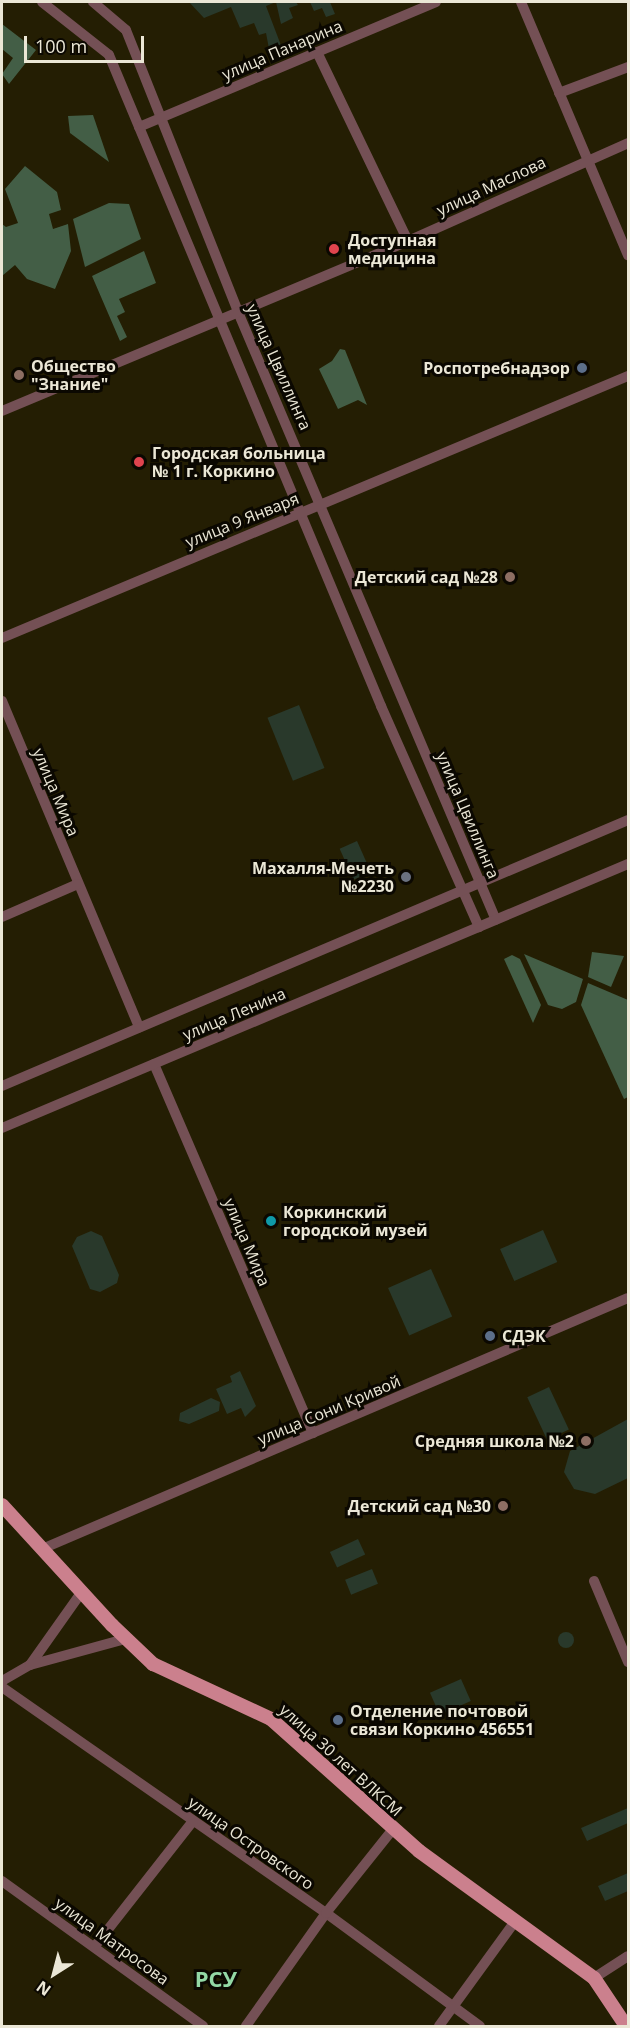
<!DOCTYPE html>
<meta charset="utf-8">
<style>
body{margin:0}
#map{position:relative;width:630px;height:2028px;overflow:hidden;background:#241e03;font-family:"Open Sans",sans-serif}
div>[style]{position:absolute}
.green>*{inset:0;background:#29392b;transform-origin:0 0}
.round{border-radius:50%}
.forest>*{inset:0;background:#435e46}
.minor>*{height:10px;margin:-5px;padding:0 5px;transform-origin:5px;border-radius:5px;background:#745055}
.major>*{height:14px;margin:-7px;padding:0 7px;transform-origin:7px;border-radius:7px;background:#cb808d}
.dots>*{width:16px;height:16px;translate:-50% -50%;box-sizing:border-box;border:3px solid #0b0801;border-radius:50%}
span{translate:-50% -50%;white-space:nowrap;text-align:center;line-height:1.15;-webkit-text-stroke:6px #0b0801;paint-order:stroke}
.street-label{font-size:16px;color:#ebe7d6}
.poi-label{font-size:16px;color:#ebe7d6;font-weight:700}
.left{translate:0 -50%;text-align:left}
.right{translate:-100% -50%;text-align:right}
.district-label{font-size:22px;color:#93d8a5;font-weight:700}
.frame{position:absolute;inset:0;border:3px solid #ebe7d6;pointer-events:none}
.north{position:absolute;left:24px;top:1944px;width:60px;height:60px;-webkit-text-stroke:4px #0b0801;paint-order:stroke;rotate:216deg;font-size:16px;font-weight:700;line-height:24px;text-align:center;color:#ebe7d6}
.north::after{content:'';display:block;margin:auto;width:21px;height:27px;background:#ebe7d6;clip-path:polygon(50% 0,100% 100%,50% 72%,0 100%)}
.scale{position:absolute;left:24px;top:36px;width:120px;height:27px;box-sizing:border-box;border:3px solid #ebe7d6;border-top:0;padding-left:8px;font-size:18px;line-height:21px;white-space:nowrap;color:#ebe7d6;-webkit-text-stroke:4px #0b0801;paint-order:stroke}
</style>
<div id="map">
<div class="green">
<div style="clip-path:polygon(189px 2px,296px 2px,298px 5px,289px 8px,293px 18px,281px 24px,276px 2px,266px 6px,282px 48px,270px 54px,266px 33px,259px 35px,254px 23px,240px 28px,231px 7px,204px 18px)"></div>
<div style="clip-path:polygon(310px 2px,330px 2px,335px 14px,326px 17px,322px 8px,314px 11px)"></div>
<div style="left:299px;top:705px;width:68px;height:34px;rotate:68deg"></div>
<div style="left:357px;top:841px;width:34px;height:19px;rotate:66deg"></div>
<div style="left:543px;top:1230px;width:35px;height:47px;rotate:66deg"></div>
<div style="clip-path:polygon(91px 1231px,102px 1236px,119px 1275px,117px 1283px,100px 1292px,90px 1289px,72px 1246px,77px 1237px)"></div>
<div style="left:431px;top:1269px;width:52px;height:47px;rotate:66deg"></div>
<div style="clip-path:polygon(240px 1371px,256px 1406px,245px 1417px,241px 1408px,227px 1414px,216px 1389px,232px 1382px,230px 1376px)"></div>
<div style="left:549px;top:1387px;width:47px;height:24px;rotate:65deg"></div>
<div style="clip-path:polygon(211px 1398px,220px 1402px,219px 1411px,189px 1424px,179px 1421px,180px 1413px)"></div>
<div style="clip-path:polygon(628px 1419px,628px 1478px,595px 1494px,574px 1489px,564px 1472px,570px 1451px)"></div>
<div style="left:358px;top:1539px;width:17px;height:31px;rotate:65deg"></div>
<div style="left:372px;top:1569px;width:16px;height:29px;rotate:68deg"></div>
<div class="round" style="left:558px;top:1632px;width:16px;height:16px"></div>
<div style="left:461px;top:1679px;width:24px;height:34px;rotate:66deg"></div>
<div style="clip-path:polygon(628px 1808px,628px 1823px,587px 1841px,581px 1828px)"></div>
<div style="clip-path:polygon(628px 1873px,628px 1891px,605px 1901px,598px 1886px)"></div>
</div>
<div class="forest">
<div style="clip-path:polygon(2px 24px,36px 50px,9px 84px,2px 74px,13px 58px,2px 49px)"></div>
<div style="clip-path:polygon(93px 115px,109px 162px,70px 133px,68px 116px)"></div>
<div style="clip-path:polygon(25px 166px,57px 192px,61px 210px,49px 214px,53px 229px,68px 224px,71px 251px,55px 289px,27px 279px,15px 265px,2px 276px,2px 224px,6px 227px,18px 223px,5px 189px)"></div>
<div style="clip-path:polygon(109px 203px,129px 204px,141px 239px,85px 267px,73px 219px)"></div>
<div style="clip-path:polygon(144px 251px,156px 283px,119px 299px,125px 312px,117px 316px,127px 337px,120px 341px,92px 276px)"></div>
<div style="clip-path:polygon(340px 349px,345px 350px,367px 405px,358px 400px,338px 409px,319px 369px,332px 361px)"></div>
<div style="clip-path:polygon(592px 952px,624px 956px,611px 987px,588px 977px)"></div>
<div style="clip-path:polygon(524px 954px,583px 979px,576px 1002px,562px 1009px,548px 1005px)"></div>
<div style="clip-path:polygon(512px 955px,520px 959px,541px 1005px,533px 1023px,504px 959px)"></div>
<div style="clip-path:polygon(588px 983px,628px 1000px,628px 1097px,624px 1099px,581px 1005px)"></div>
</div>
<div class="minor">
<div style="left:42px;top:2px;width:85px;rotate:38.3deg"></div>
<div style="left:109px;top:55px;width:706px;rotate:67.32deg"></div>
<div style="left:381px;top:706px;width:242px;rotate:66.1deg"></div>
<div style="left:93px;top:2px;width:43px;rotate:40.3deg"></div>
<div style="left:126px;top:30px;width:303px;rotate:68.3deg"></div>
<div style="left:238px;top:312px;width:660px;rotate:67.01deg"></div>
<div style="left:521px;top:2px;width:275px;rotate:67.1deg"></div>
<div style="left:317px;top:52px;width:210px;rotate:64.3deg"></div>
<div style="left:559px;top:93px;width:74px;rotate:-20.6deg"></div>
<div style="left:139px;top:127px;width:322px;rotate:-22.8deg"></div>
<div style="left:2px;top:411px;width:440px;rotate:-22.7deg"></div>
<div style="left:408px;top:241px;width:241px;rotate:-24deg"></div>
<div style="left:2px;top:638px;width:679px;rotate:-22.71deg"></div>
<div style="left:2px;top:701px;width:354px;rotate:67.2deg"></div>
<div style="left:2px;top:917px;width:83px;rotate:-23.5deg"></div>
<div style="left:154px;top:1064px;width:402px;rotate:66.7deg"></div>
<div style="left:2px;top:1086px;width:680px;rotate:-23.02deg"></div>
<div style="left:2px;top:1128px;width:679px;rotate:-22.87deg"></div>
<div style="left:42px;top:1549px;width:637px;rotate:-23.19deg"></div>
<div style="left:594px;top:1581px;width:88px;rotate:67.2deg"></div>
<div style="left:30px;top:1665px;width:88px;rotate:-54.7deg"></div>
<div style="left:2px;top:1681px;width:32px;rotate:-30deg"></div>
<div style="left:30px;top:1665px;width:98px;rotate:-15.3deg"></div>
<div style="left:2px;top:1687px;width:395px;rotate:34.9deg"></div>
<div style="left:326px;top:1913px;width:191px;rotate:36.3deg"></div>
<div style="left:2px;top:1881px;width:248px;rotate:35.8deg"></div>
<div style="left:95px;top:1946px;width:159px;rotate:-51.9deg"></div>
<div style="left:594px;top:1978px;width:40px;rotate:-32.9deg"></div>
<div style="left:246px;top:2026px;width:138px;rotate:-54.7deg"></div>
<div style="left:326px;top:1913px;width:107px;rotate:-51.4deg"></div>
<div style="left:439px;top:2026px;width:131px;rotate:-54deg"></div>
</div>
<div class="major">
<div style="left:2px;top:1505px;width:163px;rotate:47.5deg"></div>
<div style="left:112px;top:1625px;width:57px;rotate:43.6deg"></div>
<div style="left:153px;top:1664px;width:130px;rotate:25deg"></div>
<div style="left:271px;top:1719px;width:198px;rotate:41.7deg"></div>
<div style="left:419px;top:1851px;width:216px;rotate:36deg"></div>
<div style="left:594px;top:1978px;width:58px;rotate:56.3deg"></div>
</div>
<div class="dots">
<div style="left:334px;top:249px;background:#e0444e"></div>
<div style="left:582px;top:368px;background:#5c6f8a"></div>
<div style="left:19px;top:375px;background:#8d6e63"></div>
<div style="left:139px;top:462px;background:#e0444e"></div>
<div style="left:510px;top:577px;background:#8d6e63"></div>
<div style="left:406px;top:877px;background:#6b7280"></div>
<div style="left:271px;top:1221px;background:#0f9aa8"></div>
<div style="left:490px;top:1336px;background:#5c6f8a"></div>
<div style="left:586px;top:1441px;background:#8d6e63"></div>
<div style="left:503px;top:1506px;background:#8d6e63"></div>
<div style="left:338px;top:1720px;background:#5c6f8a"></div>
</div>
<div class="street-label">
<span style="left:282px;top:50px;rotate:-23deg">улица Панарина</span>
<span style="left:491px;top:186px;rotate:-25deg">улица Маслова</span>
<span style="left:279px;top:367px;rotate:66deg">улица Цвиллинга</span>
<span style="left:242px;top:520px;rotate:-22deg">улица 9 Января</span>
<span style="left:56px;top:792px;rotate:67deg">улица Мира</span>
<span style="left:468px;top:815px;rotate:67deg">улица Цвиллинга</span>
<span style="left:234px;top:1014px;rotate:-23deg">улица Ленина</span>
<span style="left:247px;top:1242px;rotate:67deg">улица Мира</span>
<span style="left:329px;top:1410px;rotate:-23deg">улица Сони Кривой</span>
<span style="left:341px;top:1760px;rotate:42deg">улица 30 лет ВЛКСМ</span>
<span style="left:251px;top:1843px;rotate:35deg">улица Островского</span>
<span style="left:112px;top:1941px;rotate:36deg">улица Матросова</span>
</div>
<div class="poi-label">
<span class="left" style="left:348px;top:249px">Доступная<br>медицина</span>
<span class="left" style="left:31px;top:375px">Общество<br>"Знание"</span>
<span class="right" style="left:570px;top:368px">Роспотребнадзор</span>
<span class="left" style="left:152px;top:462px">Городская больница<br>№ 1 г. Коркино</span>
<span class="right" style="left:498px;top:577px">Детский сад №28</span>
<span class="right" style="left:394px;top:877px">Махалля-Мечеть<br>№2230</span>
<span class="left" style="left:283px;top:1221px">Коркинский<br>городской музей</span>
<span class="left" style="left:502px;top:1336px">СДЭК</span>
<span class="right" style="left:574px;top:1441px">Средняя школа №2</span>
<span class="right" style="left:491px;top:1506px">Детский сад №30</span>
<span class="left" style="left:350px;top:1720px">Отделение почтовой<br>связи Коркино 456551</span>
</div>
<div class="district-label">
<span style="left:216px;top:1979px">РСУ</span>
</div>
<div class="frame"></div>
<div class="north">N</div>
<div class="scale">100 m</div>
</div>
